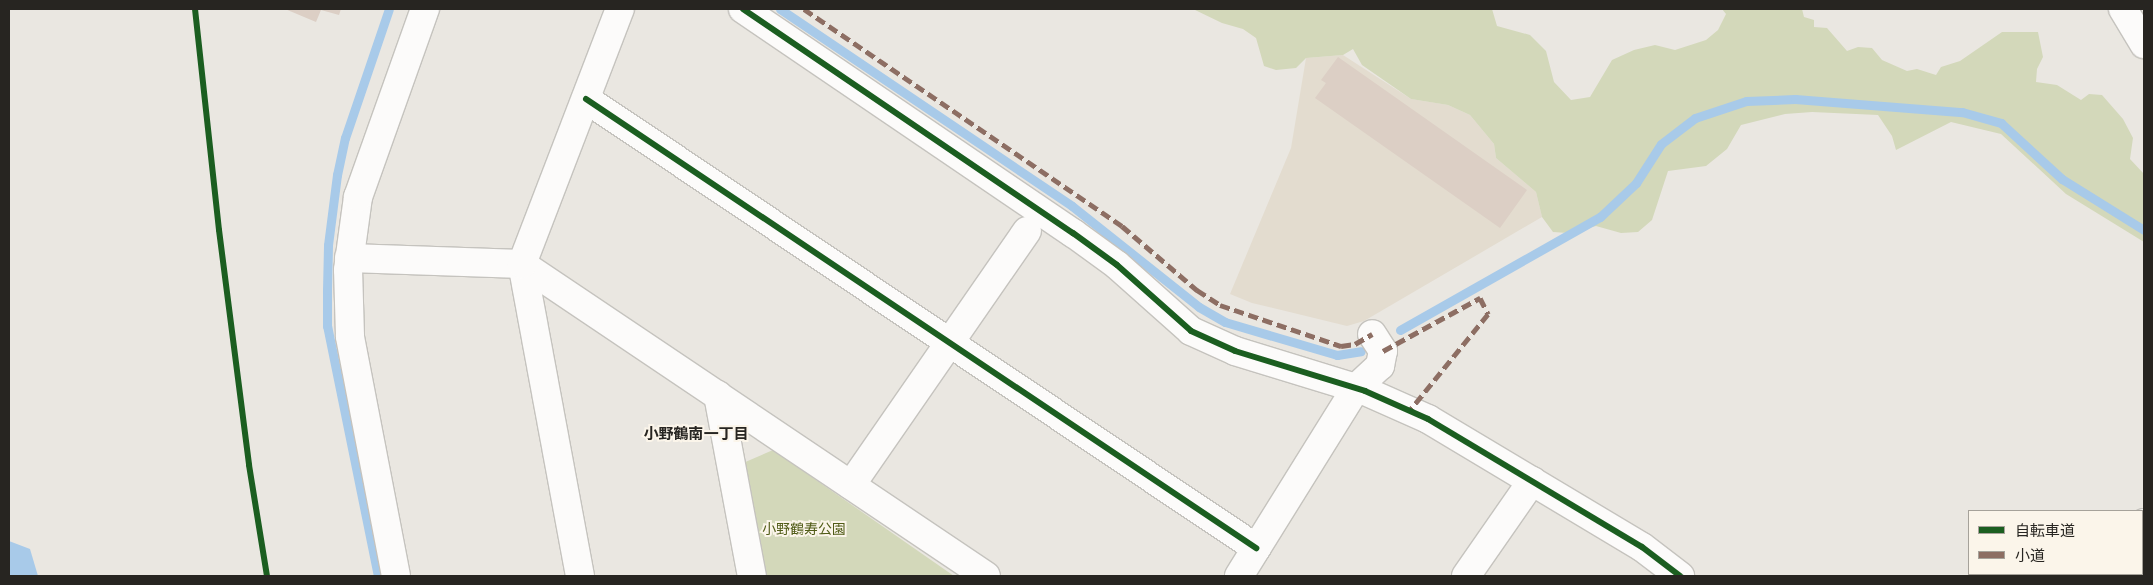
<!DOCTYPE html>
<meta charset="utf-8">
<style>
body{margin:0}
#map{position:relative;width:2153px;height:585px;overflow:hidden;background:#eae7e1;font-family:"PT Sans Narrow","Noto Sans JP",sans-serif}
div>[style]{position:absolute}
.built>*{inset:0;background:#e3dccf}
.green>*{inset:0;background:#d3d8ba}
.water>*{inset:0;background:#a8cae9}
.stream>*{height:9px;margin:-4.5px;padding:0 4.5px;transform-origin:4.5px;border-radius:4.5px;background:#a8cae9}
.building>*{inset:0;background:#dccfc5}
.roads{filter:drop-shadow(1px 0 #c5c3be) drop-shadow(-1px 0 #c5c3be) drop-shadow(0 1px #c5c3be) drop-shadow(0 -1px #c5c3be)}
.minor>*{height:28px;margin:-14px;padding:0 14px;transform-origin:14px;border-radius:14px;background:#fcfbfa}
.quiet>*{height:5px;margin-top:-2.5px;transform-origin:0;background:repeating-linear-gradient(90deg,#8d6e63 0 10px,transparent 0 15px)}
.cycleway>*{height:6px;margin:-3px;padding:0 3px;transform-origin:3px;border-radius:3px;background:#1b5e20}
span{translate:-50% -50%;white-space:nowrap;text-align:center;line-height:1.15;-webkit-text-stroke:4px #fbf5ea;paint-order:stroke}
.park-label{font-size:14px;color:#515c18}
.neighbourhood-label{font-size:15px;color:#272521;font-weight:700}
.frame{position:absolute;inset:0;border:10px solid #272521;pointer-events:none}
.legend{position:absolute;left:1968px;top:510px;width:175px;height:65px;box-sizing:border-box;background:#fbf5ea;border:1px solid #a6a29a;margin:0;padding:6px 9px;list-style:none;font-size:15px;color:#272521}
.legend li{display:flex;align-items:center;gap:10px;height:25px}
.legend b{width:25px;border:1px solid #a6a29a}
</style>
<div id="map">
<div class="built">
<div style="clip-path:polygon(1343px 55px,1411px 99px,1448px 105px,1470px 115px,1494px 144px,1496px 158px,1536px 192px,1542px 217px,1364px 321px,1347px 326px,1252px 303px,1230px 294px,1291px 148px,1306px 58px)"></div>
</div>
<div class="green">
<div style="clip-path:polygon(1193px 9px,1492px 9px,1497px 26px,1530px 35px,1546px 51px,1554px 82px,1571px 100px,1590px 97px,1612px 60px,1634px 50px,1655px 45px,1675px 50px,1706px 40px,1718px 30px,1726px 14px,1722px 9px,1802px 9px,1804px 17px,1814px 20px,1814px 27px,1827px 28px,1847px 51px,1858px 47px,1872px 48px,1882px 60px,1907px 71px,1917px 69px,1936px 75px,1941px 67px,1960px 61px,2002px 32px,2038px 32px,2043px 57px,2037px 69px,2036px 82px,2057px 85px,2081px 100px,2089px 94px,2102px 95px,2123px 119px,2133px 138px,2130px 159px,2144px 174px,2144px 242px,2066px 194px,2001px 134px,1951px 122px,1896px 150px,1892px 136px,1878px 115px,1812px 112px,1785px 114px,1741px 125px,1727px 149px,1706px 166px,1668px 171px,1652px 220px,1638px 232px,1621px 233px,1596px 226px,1568px 233px,1553px 232px,1542px 217px,1536px 192px,1496px 158px,1494px 144px,1470px 115px,1448px 105px,1411px 99px,1362px 65px,1353px 49px,1343px 55px,1306px 58px,1296px 68px,1276px 70px,1264px 66px,1256px 38px,1243px 29px,1222px 23px)"></div>
<div style="clip-path:polygon(773px 450px,954px 576px,764px 576px,743px 463px)"></div>
</div>
<div class="water">
<div style="clip-path:polygon(9px 541px,30px 549px,38px 576px,9px 576px)"></div>
</div>
<div class="stream">
<div style="left:780px;top:9px;width:352px;rotate:34deg"></div>
<div style="left:1072px;top:206px;width:162px;rotate:38.5deg"></div>
<div style="left:1199px;top:307px;width:30px;rotate:30deg"></div>
<div style="left:1225px;top:322px;width:117px;rotate:16.4deg"></div>
<div style="left:1337px;top:355px;width:24px;rotate:-9deg"></div>
<div style="left:1400px;top:330px;width:230px;rotate:-29.5deg"></div>
<div style="left:1600px;top:217px;width:50px;rotate:-43.4deg"></div>
<div style="left:1636px;top:183px;width:46px;rotate:-57.3deg"></div>
<div style="left:1661px;top:144px;width:43px;rotate:-37.4deg"></div>
<div style="left:1695px;top:118px;width:54px;rotate:-18.4deg"></div>
<div style="left:1746px;top:101px;width:49px;rotate:-2.3deg"></div>
<div style="left:1795px;top:99px;width:168px;rotate:4.5deg"></div>
<div style="left:1962px;top:112px;width:41px;rotate:15.8deg"></div>
<div style="left:2001px;top:123px;width:83px;rotate:42.6deg"></div>
<div style="left:2062px;top:179px;width:97px;rotate:31.9deg"></div>
<div style="left:378px;top:576px;width:255px;rotate:-101.5deg"></div>
<div style="left:327px;top:326px;width:36px;rotate:-90deg"></div>
<div style="left:327px;top:290px;width:45px;rotate:-88.7deg"></div>
<div style="left:328px;top:245px;width:71px;rotate:-82.7deg"></div>
<div style="left:337px;top:175px;width:38px;rotate:-78deg"></div>
<div style="left:345px;top:138px;width:136px;rotate:-71.2deg"></div>
</div>
<div class="building">
<div style="clip-path:polygon(285px 9px,341px 9px,339px 15px,321px 10px,316px 22px)"></div>
<div style="clip-path:polygon(1338px 57px,1527px 190px,1500px 228px,1315px 98px,1326px 83px,1321px 80px)"></div>
</div>
<div class="roads">
<div class="minor">
<div style="left:743px;top:9px;width:399px;rotate:34.2deg"></div>
<div style="left:1073px;top:233px;width:54px;rotate:36deg"></div>
<div style="left:1117px;top:265px;width:99px;rotate:41.7deg"></div>
<div style="left:1191px;top:331px;width:48px;rotate:24.4deg"></div>
<div style="left:1235px;top:351px;width:136px;rotate:17.1deg"></div>
<div style="left:1365px;top:391px;width:69px;rotate:24deg"></div>
<div style="left:1428px;top:419px;width:249px;rotate:30.9deg"></div>
<div style="left:1642px;top:547px;width:48px;rotate:37.3deg"></div>
<div style="left:2123px;top:9px;width:41px;rotate:59deg"></div>
<div style="left:586px;top:99px;width:807px;rotate:33.83deg"></div>
<div style="left:349px;top:258px;width:173px;rotate:2deg"></div>
<div style="left:522px;top:264px;width:559px;rotate:33.92deg"></div>
<div style="left:718px;top:395px;width:184px;rotate:79.4deg"></div>
<div style="left:851px;top:485px;width:309px;rotate:-55.3deg"></div>
<div style="left:2142px;top:525px;width:3px;rotate:-45deg"></div>
<div style="left:396px;top:576px;width:244px;rotate:-100.9deg"></div>
<div style="left:350px;top:336px;width:66px;rotate:-91.7deg"></div>
<div style="left:348px;top:270px;width:74px;rotate:-82.2deg"></div>
<div style="left:358px;top:197px;width:200px;rotate:-70.4deg"></div>
<div style="left:580px;top:576px;width:317px;rotate:-100.5deg"></div>
<div style="left:522px;top:264px;width:273px;rotate:-69deg"></div>
<div style="left:1239px;top:576px;width:221px;rotate:-58.1deg"></div>
<div style="left:1356px;top:388px;width:33px;rotate:-43deg"></div>
<div style="left:1380px;top:366px;width:15px;rotate:-79deg"></div>
<div style="left:1383px;top:351px;width:20px;rotate:-123deg"></div>
<div style="left:1466px;top:576px;width:116px;rotate:-55.2deg"></div>
<div style="left:2063px;top:576px;width:4px;rotate:-34deg"></div>
</div>
</div>
<div class="quiet">
<div style="left:804px;top:9px;width:385px;rotate:34.3deg"></div>
<div style="left:1122px;top:226px;width:99px;rotate:40.5deg"></div>
<div style="left:1197px;top:290px;width:27px;rotate:33deg"></div>
<div style="left:1220px;top:305px;width:128px;rotate:18.7deg"></div>
<div style="left:1341px;top:346px;width:14px;rotate:-8deg"></div>
<div style="left:1355px;top:344px;width:20px;rotate:-30deg"></div>
<div style="left:1383px;top:351px;width:111px;rotate:-28.7deg"></div>
<div style="left:1480px;top:298px;width:18px;rotate:63deg"></div>
<div style="left:1488px;top:314px;width:124px;rotate:129.1deg"></div>
</div>
<div class="cycleway">
<div style="left:195px;top:9px;width:222px;rotate:83.8deg"></div>
<div style="left:219px;top:230px;width:237px;rotate:82.7deg"></div>
<div style="left:249px;top:465px;width:112px;rotate:80.8deg"></div>
<div style="left:743px;top:9px;width:399px;rotate:34.2deg"></div>
<div style="left:1073px;top:233px;width:54px;rotate:36deg"></div>
<div style="left:1117px;top:265px;width:99px;rotate:41.7deg"></div>
<div style="left:1191px;top:331px;width:48px;rotate:24.4deg"></div>
<div style="left:1235px;top:351px;width:136px;rotate:17.1deg"></div>
<div style="left:1365px;top:391px;width:69px;rotate:24deg"></div>
<div style="left:1428px;top:419px;width:249px;rotate:30.9deg"></div>
<div style="left:1642px;top:547px;width:48px;rotate:37.3deg"></div>
<div style="left:586px;top:99px;width:807px;rotate:33.83deg"></div>
</div>
<div class="park-label">
<span style="left:804px;top:529px">小野鶴寿公園</span>
</div>
<div class="neighbourhood-label">
<span style="left:696px;top:434px">小野鶴南一丁目</span>
</div>
<div class="frame"></div>
<ul class="legend">
<li><b style="height:6px;background:#1b5e20"></b>自転車道</li>
<li><b style="height:6px;background:#8d6e63"></b>小道</li>
</ul>
</div>
